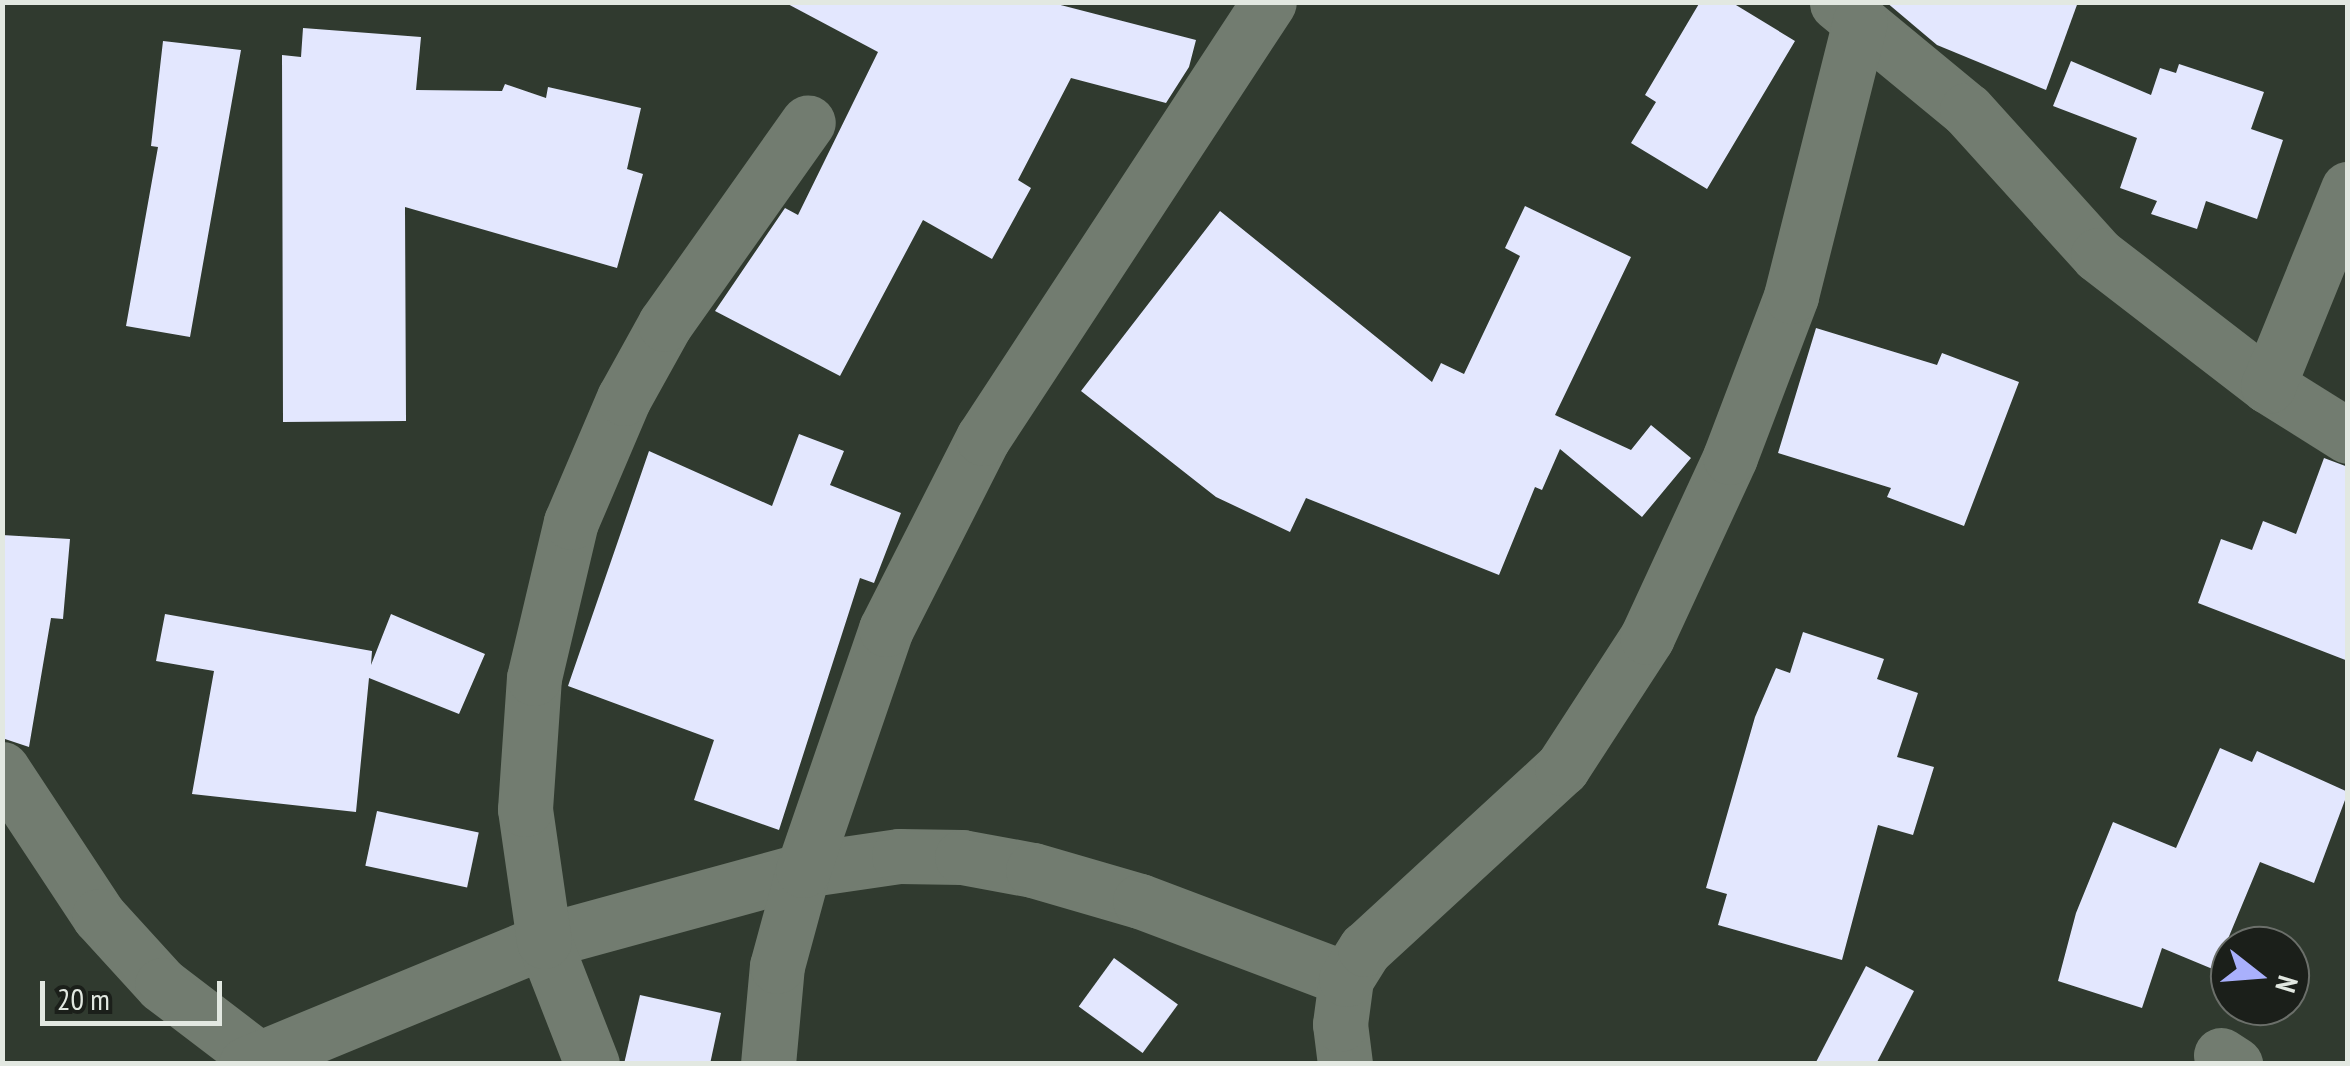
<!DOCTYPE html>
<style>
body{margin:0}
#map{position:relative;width:2350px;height:1066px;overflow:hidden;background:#303a2f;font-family:"PT Sans Narrow",sans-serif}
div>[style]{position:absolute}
.building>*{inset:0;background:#e3e7fe;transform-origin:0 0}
.minor>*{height:55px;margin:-27.5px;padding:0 27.5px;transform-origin:27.5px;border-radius:27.5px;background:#727c70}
span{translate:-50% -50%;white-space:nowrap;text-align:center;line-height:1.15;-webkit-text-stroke:10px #1b1f1a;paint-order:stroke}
.frame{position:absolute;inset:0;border:5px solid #e2e8e1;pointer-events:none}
.north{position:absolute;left:2210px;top:926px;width:100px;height:100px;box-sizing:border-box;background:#1b1f1a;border:2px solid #6b6f6a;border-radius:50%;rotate:107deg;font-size:28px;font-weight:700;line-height:40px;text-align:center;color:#e2e8e1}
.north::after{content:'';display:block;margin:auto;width:35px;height:45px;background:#a9b0fc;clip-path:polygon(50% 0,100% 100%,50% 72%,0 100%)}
.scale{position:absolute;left:40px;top:981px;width:182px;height:45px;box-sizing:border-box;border:5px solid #e2e8e1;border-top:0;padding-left:12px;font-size:30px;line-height:35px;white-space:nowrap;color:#e2e8e1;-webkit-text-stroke:8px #1b1f1a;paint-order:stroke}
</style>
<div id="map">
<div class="building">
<div style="clip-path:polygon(784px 2px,1049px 2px,1196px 40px,1189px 67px,1166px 103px,1071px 78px,1018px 180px,1031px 188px,992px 259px,923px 220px,840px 376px,715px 311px,785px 208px,798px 215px,878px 52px)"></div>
<div style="clip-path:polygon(1700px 2px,1731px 2px,1795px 41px,1707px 189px,1631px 143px,1656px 102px,1645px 95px)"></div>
<div style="clip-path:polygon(1886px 2px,2078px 2px,2046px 90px,1937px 45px)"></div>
<div style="clip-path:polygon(303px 28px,421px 37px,416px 90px,502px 91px,505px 84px,546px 98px,548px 87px,641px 108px,627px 169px,643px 174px,617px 268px,405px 207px,406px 421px,283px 422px,282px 55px,301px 57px)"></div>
<div style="clip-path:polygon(163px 41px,241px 50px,190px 337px,126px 326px,158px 147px,151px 146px)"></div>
<div style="clip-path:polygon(2071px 61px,2151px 95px,2160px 68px,2176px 73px,2179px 64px,2264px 92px,2251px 129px,2283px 140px,2257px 219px,2206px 201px,2197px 229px,2151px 214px,2157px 201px,2120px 188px,2137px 138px,2053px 106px)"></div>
<div style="clip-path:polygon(1525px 206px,1631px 257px,1555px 415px,1631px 450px,1651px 425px,1691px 458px,1642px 517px,1560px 449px,1542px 490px,1535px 487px,1499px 575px,1306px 498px,1290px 532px,1216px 497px,1081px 391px,1220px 211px,1432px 382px,1441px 363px,1464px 374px,1520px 256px,1505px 248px)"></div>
<div style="clip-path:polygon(1816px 328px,1937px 365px,1942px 353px,2019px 382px,1964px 526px,1887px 497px,1891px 488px,1778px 453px)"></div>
<div style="clip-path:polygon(799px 434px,844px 451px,830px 485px,901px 513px,874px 583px,860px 578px,779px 830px,694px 800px,714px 740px,568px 686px,649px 451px,772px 506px)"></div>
<div style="clip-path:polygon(2324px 458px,2348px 467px,2348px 661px,2198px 603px,2221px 539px,2252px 550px,2263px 521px,2296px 534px)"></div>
<div style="clip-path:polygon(2px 535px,70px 539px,63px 619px,51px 618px,29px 747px,2px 738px)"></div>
<div style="clip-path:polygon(165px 614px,372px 651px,371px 665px,391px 614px,485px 654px,459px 714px,369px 678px,356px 812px,192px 794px,214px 671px,156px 661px)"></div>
<div style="clip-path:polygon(1803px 632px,1884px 659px,1877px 679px,1918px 693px,1897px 757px,1934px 767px,1913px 835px,1878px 825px,1842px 960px,1718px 925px,1727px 894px,1706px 888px,1755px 717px,1776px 668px,1790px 673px)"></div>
<div style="clip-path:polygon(2220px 748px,2252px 762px,2257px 751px,2348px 792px,2314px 883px,2260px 862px,2215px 970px,2162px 948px,2142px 1008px,2058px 981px,2076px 913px,2113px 822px,2176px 848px)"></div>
<div style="left:377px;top:811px;width:104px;height:56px;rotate:12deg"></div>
<div style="left:1114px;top:958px;width:79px;height:60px;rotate:36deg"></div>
<div style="clip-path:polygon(1866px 966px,1914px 991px,1876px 1064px,1815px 1064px)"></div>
<div style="clip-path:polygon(640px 995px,721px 1013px,710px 1064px,624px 1064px)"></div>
</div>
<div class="minor">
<div style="left:1837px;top:3px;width:168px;rotate:39.5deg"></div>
<div style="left:1967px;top:110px;width:195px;rotate:47.9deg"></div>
<div style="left:2098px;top:255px;width:215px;rotate:37.6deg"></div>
<div style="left:2268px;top:386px;width:94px;rotate:32deg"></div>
<div style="left:2268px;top:386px;width:213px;rotate:-67.9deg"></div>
<div style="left:2px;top:769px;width:176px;rotate:56.6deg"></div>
<div style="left:99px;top:916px;width:93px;rotate:47.6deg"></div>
<div style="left:162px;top:985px;width:122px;rotate:37.3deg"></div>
<div style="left:2221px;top:1055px;width:17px;rotate:33deg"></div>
<div style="left:246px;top:1064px;width:322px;rotate:-22.4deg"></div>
<div style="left:544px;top:941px;width:269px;rotate:-15.3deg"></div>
<div style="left:803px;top:870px;width:97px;rotate:-8.3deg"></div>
<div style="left:899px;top:856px;width:63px;rotate:0.9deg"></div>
<div style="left:962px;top:857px;width:72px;rotate:10.4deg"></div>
<div style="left:1033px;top:870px;width:111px;rotate:16.2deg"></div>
<div style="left:1140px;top:901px;width:220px;rotate:20.7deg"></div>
<div style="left:592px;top:1064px;width:132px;rotate:-111.3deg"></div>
<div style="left:544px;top:941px;width:133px;rotate:-98.2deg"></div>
<div style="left:525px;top:809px;width:131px;rotate:-86.1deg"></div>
<div style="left:534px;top:678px;width:160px;rotate:-76.7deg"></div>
<div style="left:571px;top:522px;width:135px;rotate:-66.9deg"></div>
<div style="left:624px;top:398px;width:85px;rotate:-61deg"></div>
<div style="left:665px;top:324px;width:247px;rotate:-54.7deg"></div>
<div style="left:768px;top:1064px;width:98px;rotate:-84.8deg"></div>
<div style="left:777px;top:966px;width:99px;rotate:-74.8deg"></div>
<div style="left:803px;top:870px;width:255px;rotate:-71deg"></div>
<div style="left:886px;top:629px;width:214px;rotate:-63.1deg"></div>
<div style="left:983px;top:438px;width:521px;rotate:-56.74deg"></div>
<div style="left:1345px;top:1064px;width:40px;rotate:-97.1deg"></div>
<div style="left:1340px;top:1024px;width:45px;rotate:-82.4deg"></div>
<div style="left:1346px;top:979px;width:36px;rotate:-58deg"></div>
<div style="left:1365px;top:949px;width:268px;rotate:-42.6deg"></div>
<div style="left:1562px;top:768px;width:156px;rotate:-57deg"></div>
<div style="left:1647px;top:637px;width:198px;rotate:-65.2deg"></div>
<div style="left:1730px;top:457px;width:172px;rotate:-69.2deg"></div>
<div style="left:1791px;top:296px;width:283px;rotate:-75.9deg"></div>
</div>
<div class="frame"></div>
<div class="north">N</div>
<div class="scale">20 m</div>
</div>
